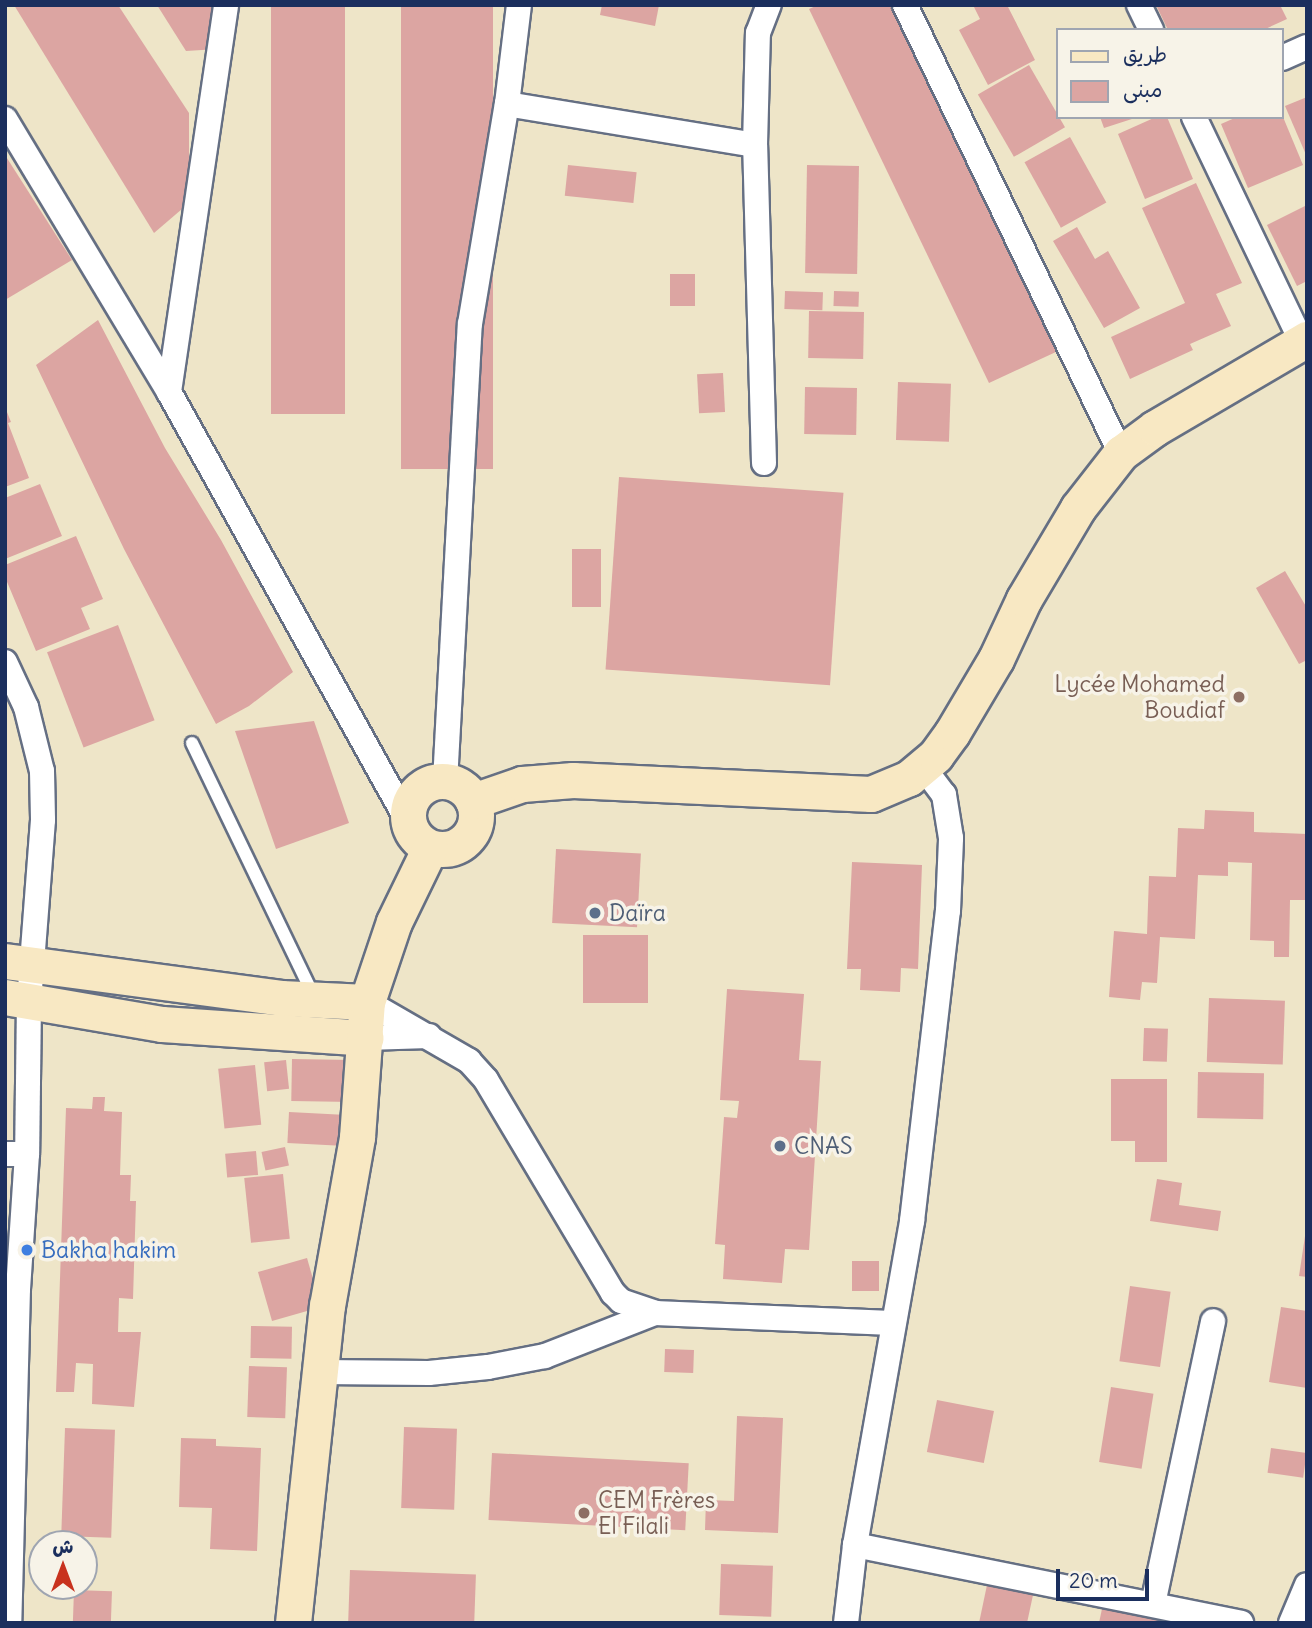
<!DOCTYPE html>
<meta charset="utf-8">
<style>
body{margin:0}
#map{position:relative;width:1312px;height:1628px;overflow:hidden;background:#eee5c8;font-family:Delius,"Playpen Sans Arabic",sans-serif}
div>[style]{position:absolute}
.building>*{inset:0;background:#dca5a2;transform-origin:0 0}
.roads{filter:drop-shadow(2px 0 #656f83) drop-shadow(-2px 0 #656f83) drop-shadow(0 2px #656f83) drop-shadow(0 -2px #656f83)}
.lane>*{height:12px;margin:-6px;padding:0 6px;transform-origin:6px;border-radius:6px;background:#fff}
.street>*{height:24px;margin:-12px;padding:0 12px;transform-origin:12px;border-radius:12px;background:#fff}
.secondary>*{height:35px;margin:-17.5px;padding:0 17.5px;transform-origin:17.5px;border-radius:17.5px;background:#f8e8c3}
.secondary>.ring{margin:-17.5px;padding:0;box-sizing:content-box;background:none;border:35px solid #f8e8c3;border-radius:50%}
.dots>*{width:19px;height:19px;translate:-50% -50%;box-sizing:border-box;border:4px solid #f7f3e8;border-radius:50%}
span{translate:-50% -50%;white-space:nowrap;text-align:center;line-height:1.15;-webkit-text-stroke:7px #f7f3e8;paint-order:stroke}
.education-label{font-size:23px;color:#785e54}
.right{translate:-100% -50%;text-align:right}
.left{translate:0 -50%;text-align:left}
.service-label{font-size:23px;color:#4e5e75}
.shop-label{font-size:23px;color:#366cbe}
.frame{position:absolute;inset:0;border:7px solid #1b2f5e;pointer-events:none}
.legend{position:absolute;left:1056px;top:28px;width:228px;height:91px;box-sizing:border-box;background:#f7f3e8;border:2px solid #9fa5b1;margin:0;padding:9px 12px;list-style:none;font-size:21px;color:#1b2f5e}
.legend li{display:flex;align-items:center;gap:14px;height:35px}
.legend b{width:35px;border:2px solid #9fa5b1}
.north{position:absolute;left:28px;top:1530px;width:70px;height:70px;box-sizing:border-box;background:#f7f3e8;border:2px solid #9fa5b1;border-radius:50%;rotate:0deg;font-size:19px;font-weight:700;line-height:28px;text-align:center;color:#1b2f5e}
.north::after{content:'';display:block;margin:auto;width:24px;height:32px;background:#c8321e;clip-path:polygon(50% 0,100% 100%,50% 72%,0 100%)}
.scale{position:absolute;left:1056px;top:1569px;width:93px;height:32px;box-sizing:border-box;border:4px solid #1b2f5e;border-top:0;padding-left:9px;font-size:21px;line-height:24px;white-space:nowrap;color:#1b2f5e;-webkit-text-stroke:5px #f7f3e8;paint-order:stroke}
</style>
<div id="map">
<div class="building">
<div style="clip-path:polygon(14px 5px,118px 5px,189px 113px,189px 203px,154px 233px)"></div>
<div style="clip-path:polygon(157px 5px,220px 5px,218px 49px,186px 51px)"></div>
<div style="left:271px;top:5px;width:74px;height:409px"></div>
<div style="left:401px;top:5px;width:92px;height:464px"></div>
<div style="clip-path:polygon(602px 5px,659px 5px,655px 26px,600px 15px)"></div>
<div style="clip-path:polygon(818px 5px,891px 5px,1058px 351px,989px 383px,809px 9px)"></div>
<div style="clip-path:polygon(977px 5px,1007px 5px,1035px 60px,988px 85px,959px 30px,980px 19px,974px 7px)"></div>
<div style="clip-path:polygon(1156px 5px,1280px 5px,1287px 19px,1263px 30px,1168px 30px)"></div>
<div style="left:1029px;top:65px;width:72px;height:59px;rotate:60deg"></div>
<div style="clip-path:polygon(1307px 97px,1307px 157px,1285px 106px)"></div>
<div style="clip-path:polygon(1100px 117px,1134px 117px,1135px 118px,1104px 128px)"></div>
<div style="clip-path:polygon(1156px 117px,1167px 117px,1193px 179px,1145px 199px,1118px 134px)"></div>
<div style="clip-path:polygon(1237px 117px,1283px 117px,1303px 165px,1248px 188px,1221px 124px)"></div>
<div style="left:1070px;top:137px;width:75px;height:52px;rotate:61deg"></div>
<div style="clip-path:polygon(5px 155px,72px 260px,5px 300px)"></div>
<div style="left:568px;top:165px;width:69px;height:31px;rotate:6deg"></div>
<div style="left:807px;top:165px;width:52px;height:108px;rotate:1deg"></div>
<div style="clip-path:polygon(1196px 183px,1242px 283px,1216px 294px,1231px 326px,1190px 344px,1193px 350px,1130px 379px,1111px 337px,1185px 303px,1142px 208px)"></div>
<div style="clip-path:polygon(1307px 205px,1307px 281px,1297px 286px,1267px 225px)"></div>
<div style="clip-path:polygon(1077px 227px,1095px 259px,1108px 251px,1140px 308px,1104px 328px,1053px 241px)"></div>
<div style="left:670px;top:274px;width:25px;height:32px"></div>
<div style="left:785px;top:291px;width:38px;height:18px;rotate:2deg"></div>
<div style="left:834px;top:291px;width:25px;height:15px;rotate:2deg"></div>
<div style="left:809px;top:311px;width:55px;height:47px;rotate:1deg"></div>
<div style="clip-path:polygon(98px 320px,165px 448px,221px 540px,293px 672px,249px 706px,216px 724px,124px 549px,36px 365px)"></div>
<div style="left:723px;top:373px;width:39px;height:26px;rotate:87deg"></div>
<div style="left:898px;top:382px;width:53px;height:58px;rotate:2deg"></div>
<div style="left:805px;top:387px;width:52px;height:47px;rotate:1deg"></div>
<div style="clip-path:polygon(5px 407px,11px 422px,8px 423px,29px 478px,5px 487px)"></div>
<div style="left:619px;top:477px;width:225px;height:193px;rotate:4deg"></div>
<div style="clip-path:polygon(40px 484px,62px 536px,5px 559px,5px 498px)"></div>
<div style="clip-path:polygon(76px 536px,103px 599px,81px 608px,90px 629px,36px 651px,5px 577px,5px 565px)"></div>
<div style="left:572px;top:549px;width:29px;height:58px"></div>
<div style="clip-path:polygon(1285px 571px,1307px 608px,1307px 660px,1299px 664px,1256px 588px)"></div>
<div style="left:118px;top:625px;width:102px;height:76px;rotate:69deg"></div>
<div style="clip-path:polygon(314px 721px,349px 823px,276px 849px,235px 731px)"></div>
<div style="clip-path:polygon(1205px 810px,1254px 812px,1254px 832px,1307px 834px,1307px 900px,1290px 900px,1289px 957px,1274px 957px,1274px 941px,1250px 940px,1252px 863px,1228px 862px,1228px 876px,1198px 875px,1195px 939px,1160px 937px,1157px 983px,1142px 982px,1140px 1000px,1109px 997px,1114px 931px,1147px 934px,1149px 876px,1176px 877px,1178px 828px,1204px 829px)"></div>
<div style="left:556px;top:849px;width:85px;height:74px;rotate:3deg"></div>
<div style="clip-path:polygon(852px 862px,922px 865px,918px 969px,901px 968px,900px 992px,860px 990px,861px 969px,847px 969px)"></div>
<div style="left:583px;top:935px;width:65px;height:68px"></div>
<div style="clip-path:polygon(727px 989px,804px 994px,799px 1060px,821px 1061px,809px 1250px,785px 1249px,782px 1283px,723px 1279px,725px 1245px,715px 1244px,724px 1117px,737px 1118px,739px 1101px,720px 1100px)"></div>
<div style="left:1209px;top:998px;width:76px;height:64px;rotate:2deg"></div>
<div style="left:1144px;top:1028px;width:24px;height:33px;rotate:2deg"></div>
<div style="left:292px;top:1059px;width:61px;height:42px;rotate:1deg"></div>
<div style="left:286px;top:1060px;width:29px;height:22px;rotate:84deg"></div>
<div style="left:255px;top:1065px;width:60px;height:37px;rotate:84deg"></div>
<div style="left:1198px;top:1072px;width:66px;height:46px;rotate:1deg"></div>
<div style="clip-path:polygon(1111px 1079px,1167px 1079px,1167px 1162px,1135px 1162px,1135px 1141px,1111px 1141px)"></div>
<div style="clip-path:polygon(93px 1097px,105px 1097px,104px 1111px,122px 1112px,120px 1175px,131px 1175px,130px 1201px,136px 1201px,133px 1299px,119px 1298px,118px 1332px,141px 1332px,134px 1407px,92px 1404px,93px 1364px,76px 1363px,74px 1392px,56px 1392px,66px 1108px,92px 1109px)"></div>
<div style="left:289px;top:1112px;width:53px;height:31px;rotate:3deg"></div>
<div style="left:285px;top:1147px;width:19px;height:24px;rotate:78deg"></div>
<div style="left:256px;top:1151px;width:24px;height:31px;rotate:85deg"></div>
<div style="left:283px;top:1174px;width:65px;height:39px;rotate:84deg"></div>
<div style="clip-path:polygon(1157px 1179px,1182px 1183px,1179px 1205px,1221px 1211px,1218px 1231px,1150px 1221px)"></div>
<div style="clip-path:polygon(1305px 1236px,1307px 1236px,1307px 1277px,1299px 1276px)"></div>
<div style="left:307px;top:1258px;width:51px;height:51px;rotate:74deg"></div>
<div style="left:852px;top:1261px;width:27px;height:30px"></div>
<div style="left:1130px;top:1286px;width:41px;height:76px;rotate:8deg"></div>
<div style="clip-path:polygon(1281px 1307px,1307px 1311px,1307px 1388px,1269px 1382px)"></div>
<div style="left:251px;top:1326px;width:41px;height:32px;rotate:1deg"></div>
<div style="left:665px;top:1349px;width:29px;height:23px;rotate:2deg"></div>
<div style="left:249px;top:1366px;width:38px;height:51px;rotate:2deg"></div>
<div style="left:1111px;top:1387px;width:43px;height:76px;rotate:9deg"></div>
<div style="left:937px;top:1400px;width:58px;height:53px;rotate:11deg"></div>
<div style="clip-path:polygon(737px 1416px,783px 1418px,778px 1533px,705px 1530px,706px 1500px,734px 1501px)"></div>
<div style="left:404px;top:1427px;width:53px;height:81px;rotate:2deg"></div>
<div style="left:65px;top:1428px;width:50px;height:108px;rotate:2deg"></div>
<div style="clip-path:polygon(181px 1438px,216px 1439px,216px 1446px,261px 1448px,257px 1551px,210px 1549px,212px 1508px,179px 1507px)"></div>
<div style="left:1271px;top:1448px;width:36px;height:25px;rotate:8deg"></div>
<div style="left:492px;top:1453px;width:197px;height:67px;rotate:3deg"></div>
<div style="left:721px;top:1564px;width:52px;height:51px;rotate:2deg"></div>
<div style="left:350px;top:1570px;width:126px;height:53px;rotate:2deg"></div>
<div style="clip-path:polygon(987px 1585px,1033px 1595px,1027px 1623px,979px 1623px)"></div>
<div style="left:74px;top:1590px;width:38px;height:33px;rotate:2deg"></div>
<div style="clip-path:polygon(1103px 1604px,1179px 1623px,1099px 1623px)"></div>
</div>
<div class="roads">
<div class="lane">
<div style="left:192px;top:743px;width:279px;rotate:64.3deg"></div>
</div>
<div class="street">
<div style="left:905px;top:5px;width:497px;rotate:64.3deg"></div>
<div style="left:1139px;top:5px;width:28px;rotate:64deg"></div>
<div style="left:1282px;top:58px;width:27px;rotate:-24deg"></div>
<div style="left:507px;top:104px;width:251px;rotate:9.4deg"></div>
<div style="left:1194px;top:117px;width:250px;rotate:64.4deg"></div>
<div style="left:5px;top:119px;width:318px;rotate:59deg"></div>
<div style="left:169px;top:392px;width:491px;rotate:60.9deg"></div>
<div style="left:169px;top:392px;width:391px;rotate:-81.6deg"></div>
<div style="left:764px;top:463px;width:318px;rotate:-91.6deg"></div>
<div style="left:755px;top:145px;width:112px;rotate:-88.5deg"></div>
<div style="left:758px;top:33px;width:30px;rotate:-69deg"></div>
<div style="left:5px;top:662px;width:50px;rotate:65deg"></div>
<div style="left:26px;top:707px;width:66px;rotate:76deg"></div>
<div style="left:42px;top:771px;width:49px;rotate:88.8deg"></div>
<div style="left:43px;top:820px;width:182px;rotate:94.4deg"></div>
<div style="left:29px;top:1001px;width:153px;rotate:90.7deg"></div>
<div style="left:27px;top:1154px;width:135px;rotate:93.8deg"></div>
<div style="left:18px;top:1289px;width:334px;rotate:91.5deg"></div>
<div style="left:445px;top:782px;width:459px;rotate:-86.9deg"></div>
<div style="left:470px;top:324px;width:223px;rotate:-80.5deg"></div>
<div style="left:507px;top:104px;width:100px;rotate:-83.1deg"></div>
<div style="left:367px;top:1002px;width:118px;rotate:30deg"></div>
<div style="left:469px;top:1061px;width:25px;rotate:48deg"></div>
<div style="left:486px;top:1080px;width:248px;rotate:59.2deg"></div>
<div style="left:613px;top:1293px;width:11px;rotate:45deg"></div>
<div style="left:621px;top:1301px;width:36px;rotate:19deg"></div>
<div style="left:655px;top:1313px;width:237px;rotate:2.4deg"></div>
<div style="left:366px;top:1038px;width:63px;rotate:-1.8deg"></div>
<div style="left:5px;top:1154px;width:22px"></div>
<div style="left:320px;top:1372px;width:109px;rotate:0.5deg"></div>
<div style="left:429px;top:1373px;width:59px;rotate:-5.8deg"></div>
<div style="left:488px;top:1367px;width:58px;rotate:-10.9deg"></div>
<div style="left:545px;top:1356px;width:118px;rotate:-21.4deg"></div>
<div style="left:855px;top:1545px;width:394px;rotate:11.4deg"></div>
<div style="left:1153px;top:1604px;width:289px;rotate:-78deg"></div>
<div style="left:846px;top:1623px;width:79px;rotate:-83.4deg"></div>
<div style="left:855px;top:1545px;width:329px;rotate:-80deg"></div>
<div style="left:912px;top:1221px;width:312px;rotate:-83.4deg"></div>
<div style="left:948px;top:911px;width:73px;rotate:-87.6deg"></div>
<div style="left:951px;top:838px;width:44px;rotate:-99.2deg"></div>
<div style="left:944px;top:795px;width:34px;rotate:-127deg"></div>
<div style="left:1291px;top:1623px;width:41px;rotate:-67.2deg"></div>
</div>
<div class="secondary">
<div class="ring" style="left:408px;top:781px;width:33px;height:33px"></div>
<div style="left:473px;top:801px;width:52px;rotate:-19.1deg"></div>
<div style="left:522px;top:784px;width:51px;rotate:-4.5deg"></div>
<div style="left:573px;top:780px;width:298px;rotate:2.7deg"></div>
<div style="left:871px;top:794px;width:41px;rotate:-22.8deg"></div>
<div style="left:909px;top:778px;width:35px;rotate:-40deg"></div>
<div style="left:936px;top:755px;width:27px;rotate:-54deg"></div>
<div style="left:952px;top:733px;width:86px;rotate:-59.3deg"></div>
<div style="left:996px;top:659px;width:66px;rotate:-65deg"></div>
<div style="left:1024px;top:599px;width:106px;rotate:-59.3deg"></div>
<div style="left:1078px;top:508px;width:70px;rotate:-52deg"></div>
<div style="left:1121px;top:453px;width:42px;rotate:-36.3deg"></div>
<div style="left:1155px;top:428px;width:176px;rotate:-30.4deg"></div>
<div style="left:5px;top:961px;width:278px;rotate:7.6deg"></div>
<div style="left:281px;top:998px;width:86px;rotate:2.7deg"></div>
<div style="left:5px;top:997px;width:159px;rotate:9.8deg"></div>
<div style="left:162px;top:1024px;width:204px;rotate:3.9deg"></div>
<div style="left:293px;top:1623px;width:319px;rotate:-83.9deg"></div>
<div style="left:327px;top:1306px;width:172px;rotate:-79.9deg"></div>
<div style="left:357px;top:1137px;width:135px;rotate:-85.8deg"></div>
<div style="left:367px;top:1002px;width:84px;rotate:-71.4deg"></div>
<div style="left:394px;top:922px;width:82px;rotate:-64.1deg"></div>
</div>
</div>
<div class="dots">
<div style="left:1239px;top:697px;background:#8d6e63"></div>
<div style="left:595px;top:913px;background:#5c6f8a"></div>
<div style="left:780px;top:1146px;background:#5c6f8a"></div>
<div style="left:27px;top:1250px;background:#3f7fe0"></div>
<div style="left:584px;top:1513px;background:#8d6e63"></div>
</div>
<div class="education-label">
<span class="right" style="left:1225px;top:697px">Lycée Mohamed<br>Boudiaf</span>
<span class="left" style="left:598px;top:1513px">CEM Frères<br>El Filali</span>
</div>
<div class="service-label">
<span class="left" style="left:609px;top:913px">Daïra</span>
<span class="left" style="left:794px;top:1146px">CNAS</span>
</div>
<div class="shop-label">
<span class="left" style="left:41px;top:1250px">Bakha hakim</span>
</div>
<div class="frame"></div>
<ul class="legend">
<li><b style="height:9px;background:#f8e8c3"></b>طريق</li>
<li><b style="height:19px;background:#dca5a2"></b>مبنى</li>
</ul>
<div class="north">ش</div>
<div class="scale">20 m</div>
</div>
